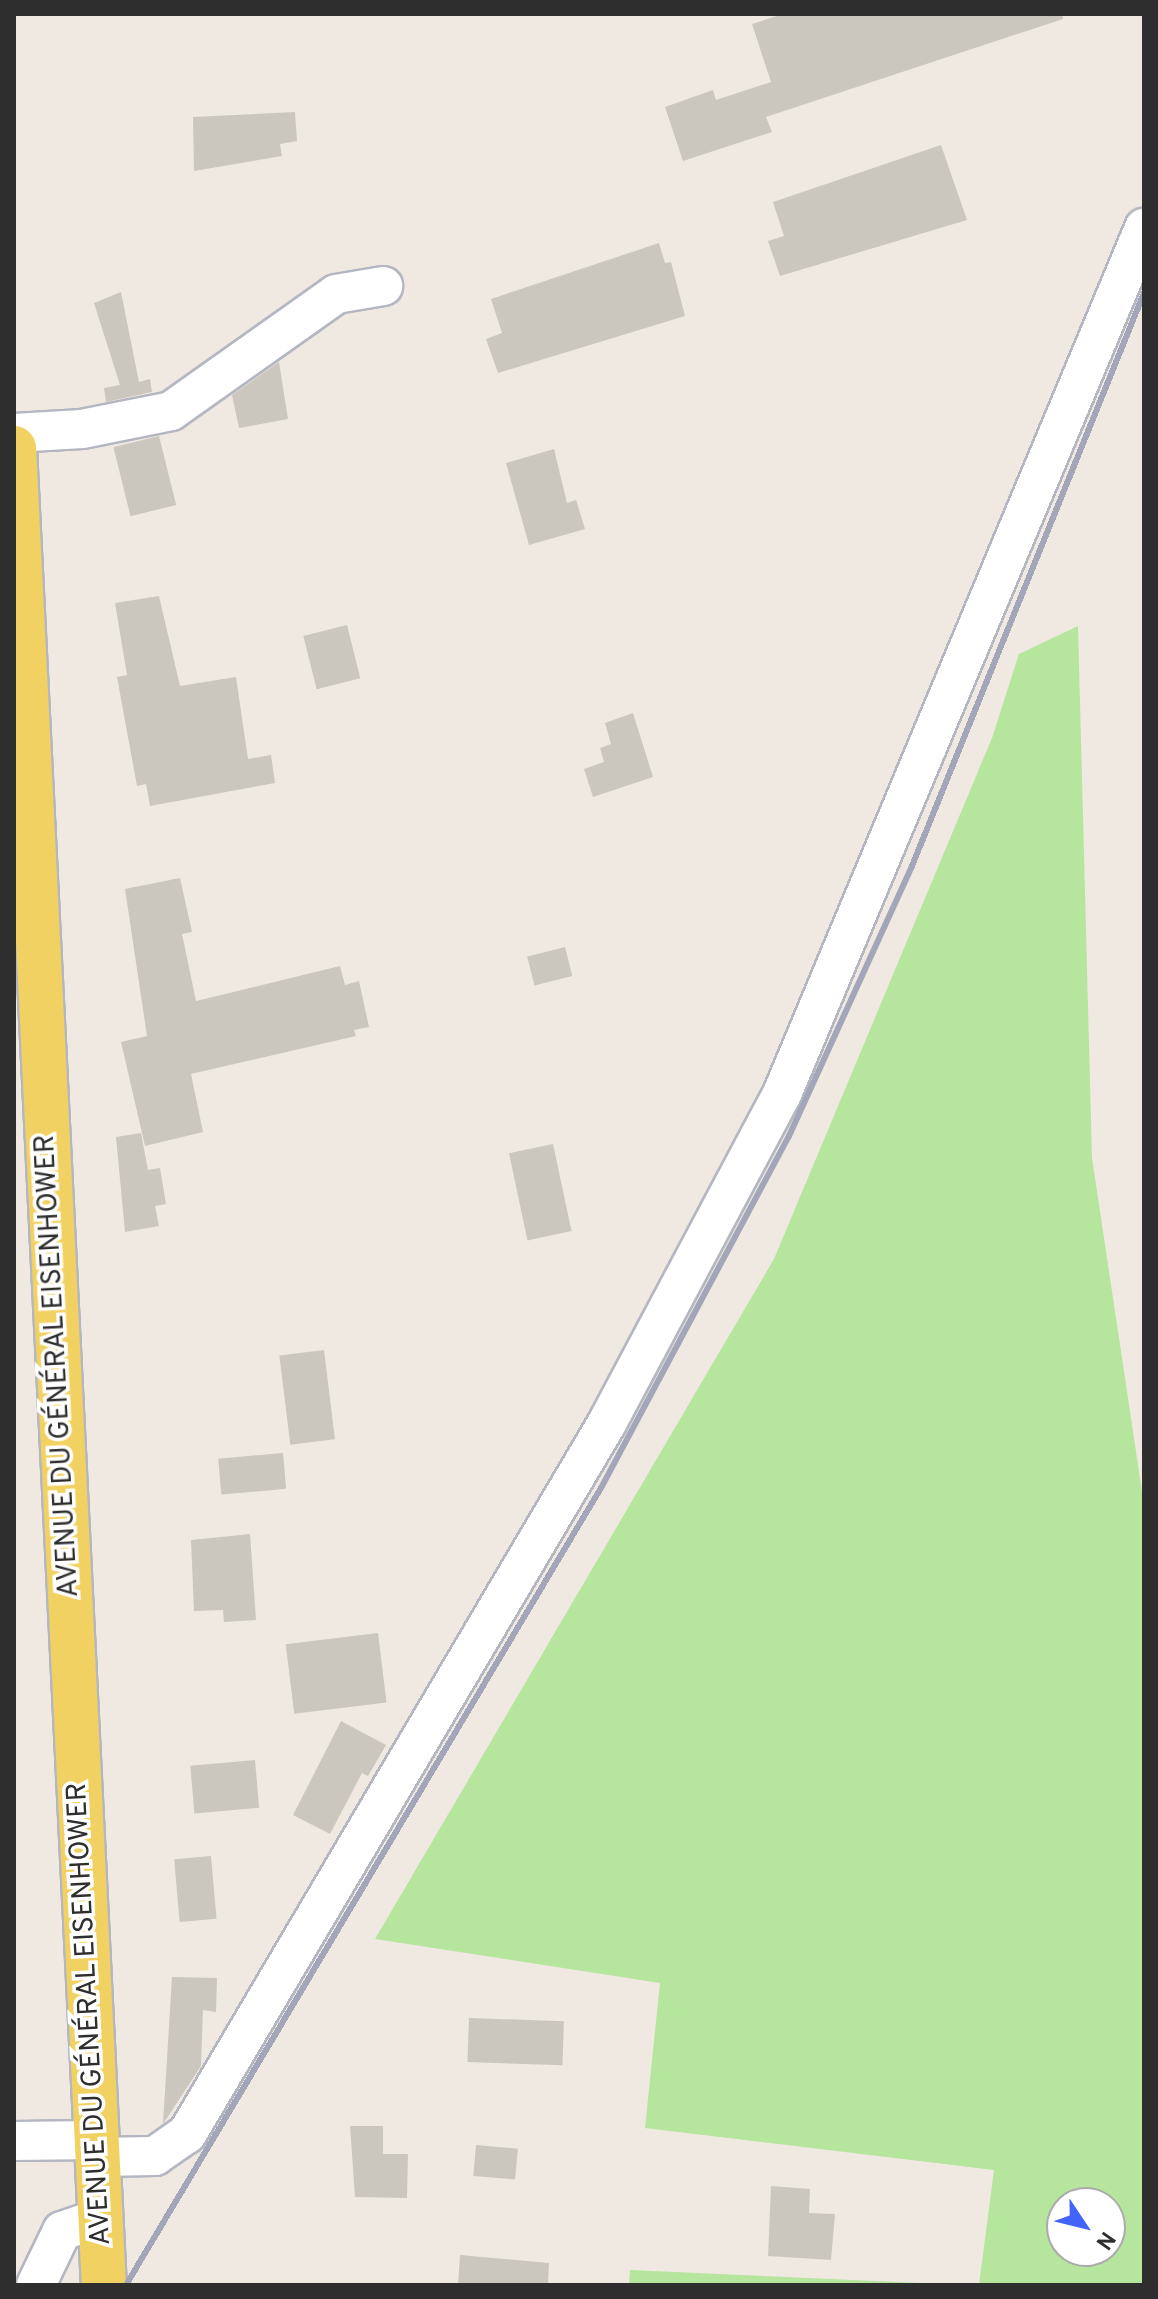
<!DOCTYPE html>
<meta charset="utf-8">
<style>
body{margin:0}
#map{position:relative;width:1158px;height:2299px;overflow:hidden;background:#efe9e1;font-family:Overpass,sans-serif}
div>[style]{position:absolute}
.green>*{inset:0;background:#b6e59e}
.building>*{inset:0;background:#cbc7bf;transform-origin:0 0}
.roads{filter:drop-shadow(2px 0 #b4b7c1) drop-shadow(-2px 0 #b4b7c1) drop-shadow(0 2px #b4b7c1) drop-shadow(0 -2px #b4b7c1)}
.minor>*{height:38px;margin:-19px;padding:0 19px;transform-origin:19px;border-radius:19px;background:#fff}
.major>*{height:44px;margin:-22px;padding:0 22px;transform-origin:22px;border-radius:22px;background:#f2d163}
.rail>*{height:6px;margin:-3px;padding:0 3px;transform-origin:3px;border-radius:3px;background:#a3a6b8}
span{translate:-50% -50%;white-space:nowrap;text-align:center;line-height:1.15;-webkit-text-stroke:7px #fff;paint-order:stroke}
.street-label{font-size:28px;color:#2e2e2e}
.frame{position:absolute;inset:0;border:16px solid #2e2e2e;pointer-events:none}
.north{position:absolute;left:1046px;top:2187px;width:80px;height:80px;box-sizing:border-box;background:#fff;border:2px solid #ababab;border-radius:50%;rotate:125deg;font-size:22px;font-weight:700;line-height:32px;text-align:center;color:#2e2e2e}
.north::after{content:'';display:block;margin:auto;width:28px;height:36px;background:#4264fb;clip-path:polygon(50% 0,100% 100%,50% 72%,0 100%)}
</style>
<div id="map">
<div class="green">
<div style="clip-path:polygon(evenodd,1078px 626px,1092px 1158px,1144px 1505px,1144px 2285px,979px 2285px,994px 2170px,645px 2128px,660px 1983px,375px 1939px,774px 1259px,992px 738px,1019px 654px,1078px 626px,1062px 2203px,1110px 2203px,1110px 2251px,1062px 2251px,1062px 2203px)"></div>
<div style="clip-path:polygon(630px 2270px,966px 2285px,629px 2285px)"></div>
</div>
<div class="building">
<div style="clip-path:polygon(783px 14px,1062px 14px,1063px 19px,766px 117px,772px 132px,683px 161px,665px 107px,713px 90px,716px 100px,771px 82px,752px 24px)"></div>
<div style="clip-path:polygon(295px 112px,297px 141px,280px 144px,282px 156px,194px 171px,193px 117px)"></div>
<div style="clip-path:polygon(941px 145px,967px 220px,780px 276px,768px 241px,784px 236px,773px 202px)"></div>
<div style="clip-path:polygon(659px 243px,665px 263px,671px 262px,685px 316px,498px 373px,486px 339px,502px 333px,491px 299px)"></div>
<div style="clip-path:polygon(121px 292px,139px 382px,150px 379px,152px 392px,106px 402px,104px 388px,120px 385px,94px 303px)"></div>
<div style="clip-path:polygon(279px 362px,288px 419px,239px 428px,232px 395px)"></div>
<div style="left:159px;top:436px;width:71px;height:47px;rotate:76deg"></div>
<div style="clip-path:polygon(554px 449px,567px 503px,576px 500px,585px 529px,529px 545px,506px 463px)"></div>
<div style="clip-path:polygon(159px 596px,180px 686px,236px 677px,248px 759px,271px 755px,275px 783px,150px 806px,146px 784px,137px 786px,117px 677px,127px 675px,115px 603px)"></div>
<div style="left:347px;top:625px;width:55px;height:45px;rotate:76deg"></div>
<div style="clip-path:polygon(633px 713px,653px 777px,593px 797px,584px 769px,604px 762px,600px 748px,611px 744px,605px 723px)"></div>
<div style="clip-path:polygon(180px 878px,192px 932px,182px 934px,196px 1001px,340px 966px,345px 985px,359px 981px,369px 1027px,354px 1030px,356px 1036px,191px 1074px,203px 1132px,145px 1146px,121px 1042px,147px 1036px,125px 889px)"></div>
<div style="left:565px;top:947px;width:30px;height:39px;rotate:76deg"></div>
<div style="clip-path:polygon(141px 1133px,148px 1170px,160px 1168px,166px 1204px,155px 1206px,159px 1226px,125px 1232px,116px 1137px)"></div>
<div style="left:553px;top:1144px;width:89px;height:45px;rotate:78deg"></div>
<div style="left:324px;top:1350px;width:90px;height:45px;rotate:83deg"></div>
<div style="left:283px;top:1453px;width:36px;height:65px;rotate:85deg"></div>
<div style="clip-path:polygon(250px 1534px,256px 1620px,224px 1622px,223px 1610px,194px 1611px,191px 1540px)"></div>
<div style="left:378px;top:1633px;width:70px;height:93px;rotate:83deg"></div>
<div style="clip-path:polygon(341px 1721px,386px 1745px,368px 1776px,362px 1773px,330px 1834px,293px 1815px)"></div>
<div style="left:255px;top:1760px;width:48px;height:65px;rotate:85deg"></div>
<div style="left:211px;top:1856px;width:63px;height:37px;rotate:85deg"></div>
<div style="clip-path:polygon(172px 1977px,217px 1978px,216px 2012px,203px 2010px,201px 2066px,163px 2124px)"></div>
<div style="left:469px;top:2018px;width:95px;height:44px;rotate:2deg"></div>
<div style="clip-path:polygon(350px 2126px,383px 2126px,383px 2154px,408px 2154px,407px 2198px,355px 2197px)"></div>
<div style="left:476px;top:2145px;width:42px;height:31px;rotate:5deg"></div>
<div style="clip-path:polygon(771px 2186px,810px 2189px,809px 2213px,835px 2214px,831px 2260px,768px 2256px)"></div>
<div style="clip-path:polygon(460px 2255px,549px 2263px,548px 2285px,458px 2285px)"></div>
</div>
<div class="roads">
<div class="minor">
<div style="left:14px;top:433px;width:68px;rotate:-3.4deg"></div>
<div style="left:82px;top:429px;width:91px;rotate:-11.4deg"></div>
<div style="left:171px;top:411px;width:202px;rotate:-35.3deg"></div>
<div style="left:336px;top:294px;width:48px;rotate:-9.7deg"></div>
<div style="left:14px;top:2141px;width:80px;rotate:-0.7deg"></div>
<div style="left:95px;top:2157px;width:60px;rotate:-1deg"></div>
<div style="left:155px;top:2156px;width:39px;rotate:-35deg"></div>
<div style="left:187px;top:2134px;width:826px;rotate:-59.43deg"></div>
<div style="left:607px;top:1423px;width:373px;rotate:-62deg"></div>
<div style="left:782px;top:1094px;width:939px;rotate:-67.31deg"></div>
<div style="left:36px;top:2285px;width:60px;rotate:-64.3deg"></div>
<div style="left:62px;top:2231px;width:40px;rotate:-18.9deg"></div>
</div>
<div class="major">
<div style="left:14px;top:448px;width:1839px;rotate:87.2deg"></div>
</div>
</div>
<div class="rail">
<div style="left:126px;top:2285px;width:928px;rotate:-59.21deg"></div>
<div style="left:601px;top:1488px;width:399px;rotate:-61.9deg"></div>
<div style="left:789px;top:1136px;width:297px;rotate:-65.5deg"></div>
<div style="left:912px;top:866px;width:618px;rotate:-67.96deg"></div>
</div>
<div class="street-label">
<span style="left:58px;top:1366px;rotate:-93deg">AVENUE DU GÉNÉRAL EISENHOWER</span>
<span style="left:90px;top:2014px;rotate:-93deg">AVENUE DU GÉNÉRAL EISENHOWER</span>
</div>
<div class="frame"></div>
<div class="north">N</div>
</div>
